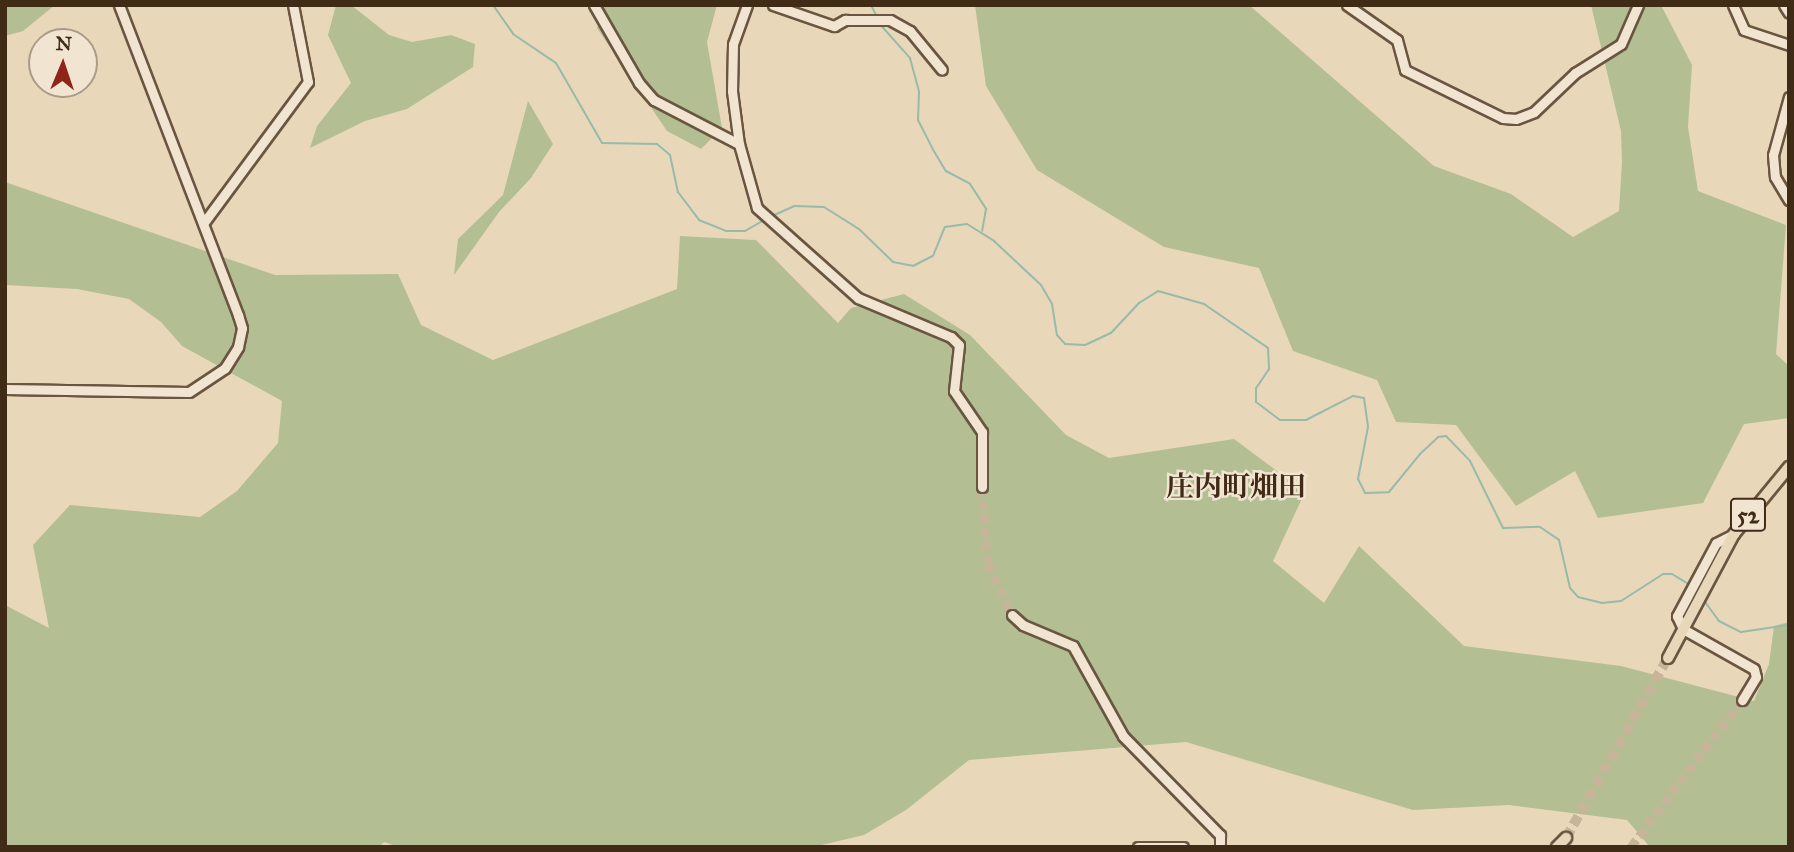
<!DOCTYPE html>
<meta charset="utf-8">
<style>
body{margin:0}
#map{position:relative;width:1794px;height:852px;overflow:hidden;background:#e9d7ba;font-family:"IM FELL Great Primer","Noto Serif JP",serif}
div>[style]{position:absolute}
.green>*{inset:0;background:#b3bf92}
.stream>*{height:2px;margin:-1px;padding:0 1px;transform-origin:1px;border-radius:1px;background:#98baab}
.minor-tunnel>*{height:9px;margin-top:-4.5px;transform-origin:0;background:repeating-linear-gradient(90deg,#c7b599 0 9px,transparent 0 13.5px)}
.major-tunnel>*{height:10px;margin-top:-5px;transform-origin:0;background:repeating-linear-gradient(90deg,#c7b599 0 10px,transparent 0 15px)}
.roads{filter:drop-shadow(2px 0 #6a5640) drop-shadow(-2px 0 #6a5640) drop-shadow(0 2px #6a5640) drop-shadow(0 -2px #6a5640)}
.minor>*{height:9px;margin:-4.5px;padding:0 4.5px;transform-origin:4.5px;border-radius:4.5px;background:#f1e5d2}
.major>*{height:10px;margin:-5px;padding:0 5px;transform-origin:5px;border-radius:5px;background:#e9d7ba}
span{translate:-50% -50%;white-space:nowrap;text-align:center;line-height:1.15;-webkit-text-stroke:5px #f1e5d2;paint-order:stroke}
.shield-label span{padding:2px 5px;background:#f1e5d2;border:2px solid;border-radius:5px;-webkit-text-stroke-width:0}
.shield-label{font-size:23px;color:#402b17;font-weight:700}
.quarter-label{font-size:28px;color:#402b17;font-weight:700}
.frame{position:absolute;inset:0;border:7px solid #402b17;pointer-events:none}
.north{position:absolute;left:28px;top:28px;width:70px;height:70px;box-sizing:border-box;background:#f1e5d2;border:2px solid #aa9b87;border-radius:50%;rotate:2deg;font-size:19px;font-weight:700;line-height:28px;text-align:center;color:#402b17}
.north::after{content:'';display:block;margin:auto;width:24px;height:32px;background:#8f2418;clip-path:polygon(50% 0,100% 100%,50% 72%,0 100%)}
</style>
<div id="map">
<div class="green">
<div style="clip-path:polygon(5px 5px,55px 5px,23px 31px,5px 36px)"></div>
<div style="clip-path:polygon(336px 5px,351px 5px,389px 35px,412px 42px,451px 35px,475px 44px,473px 67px,407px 109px,365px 121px,310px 148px,317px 126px,351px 83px,328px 35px)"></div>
<div style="clip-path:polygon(604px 5px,717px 5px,707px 42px,722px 128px,701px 149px,667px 131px,597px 28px)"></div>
<div style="clip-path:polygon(975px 5px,1249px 5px,1434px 166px,1511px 194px,1573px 237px,1619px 211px,1622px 162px,1621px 131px,1591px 5px,1661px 5px,1692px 65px,1688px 127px,1698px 191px,1786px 225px,1776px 354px,1789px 366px,1789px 418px,1744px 424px,1703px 503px,1598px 518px,1575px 471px,1516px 506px,1456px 425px,1396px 422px,1377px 380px,1293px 351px,1259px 268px,1164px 247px,1037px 170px,986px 86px)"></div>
<div style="clip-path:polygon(528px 101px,553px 144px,531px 178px,499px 212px,454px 275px,458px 239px,503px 195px)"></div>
<div style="clip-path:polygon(5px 182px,275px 275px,398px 274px,421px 325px,493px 360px,677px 289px,680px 236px,756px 240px,838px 323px,851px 308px,904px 294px,970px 335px,1066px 435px,1109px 458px,1234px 439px,1305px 492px,1273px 561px,1324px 603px,1359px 546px,1464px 646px,1621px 666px,1754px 701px,1769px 664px,1774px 626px,1789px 622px,1789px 847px,1650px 847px,1627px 820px,1509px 805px,1413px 810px,1186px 742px,969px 760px,906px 810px,864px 835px,813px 847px,399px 847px,384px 842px,379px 847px,5px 847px,5px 605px,49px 628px,33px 545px,70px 505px,200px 517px,237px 491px,278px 443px,282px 401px,182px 346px,161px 322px,129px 299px,77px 289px,5px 285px)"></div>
</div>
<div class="stream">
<div style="left:493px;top:5px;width:35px;rotate:55deg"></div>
<div style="left:513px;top:34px;width:52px;rotate:34deg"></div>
<div style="left:556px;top:63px;width:92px;rotate:60.1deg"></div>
<div style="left:602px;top:143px;width:55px;rotate:1deg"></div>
<div style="left:657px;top:144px;width:17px;rotate:40deg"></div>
<div style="left:670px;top:155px;width:38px;rotate:78deg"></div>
<div style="left:678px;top:192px;width:35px;rotate:53deg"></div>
<div style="left:699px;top:220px;width:29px;rotate:22deg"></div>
<div style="left:726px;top:231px;width:19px"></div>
<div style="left:745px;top:231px;width:22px;rotate:-30deg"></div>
<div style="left:871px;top:5px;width:13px;rotate:63deg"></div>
<div style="left:878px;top:22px;width:48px;rotate:48.4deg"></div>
<div style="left:910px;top:58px;width:35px;rotate:75deg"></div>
<div style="left:919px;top:92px;width:28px;rotate:92deg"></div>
<div style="left:918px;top:120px;width:31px;rotate:63deg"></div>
<div style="left:932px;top:148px;width:27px;rotate:59deg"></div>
<div style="left:946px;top:171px;width:27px;rotate:28deg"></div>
<div style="left:970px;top:184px;width:30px;rotate:57deg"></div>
<div style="left:986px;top:209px;width:22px;rotate:100deg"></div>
<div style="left:772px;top:216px;width:24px;rotate:-24deg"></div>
<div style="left:794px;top:206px;width:30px;rotate:2deg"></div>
<div style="left:824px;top:207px;width:41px;rotate:32.2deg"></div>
<div style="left:859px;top:229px;width:47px;rotate:44.1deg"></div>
<div style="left:893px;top:262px;width:20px;rotate:11deg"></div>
<div style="left:913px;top:266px;width:22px;rotate:-27deg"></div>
<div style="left:933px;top:256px;width:31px;rotate:-68deg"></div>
<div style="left:945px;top:227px;width:22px;rotate:-8deg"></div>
<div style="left:967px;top:224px;width:32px;rotate:32deg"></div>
<div style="left:994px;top:241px;width:64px;rotate:43.1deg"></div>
<div style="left:1041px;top:285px;width:22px;rotate:60deg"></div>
<div style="left:1052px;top:304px;width:31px;rotate:81deg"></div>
<div style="left:1057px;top:335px;width:12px;rotate:48deg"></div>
<div style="left:1065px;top:344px;width:20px;rotate:3deg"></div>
<div style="left:1085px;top:345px;width:29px;rotate:-25deg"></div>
<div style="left:1111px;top:333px;width:41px;rotate:-47deg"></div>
<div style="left:1139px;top:303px;width:22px;rotate:-32deg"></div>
<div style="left:1158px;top:291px;width:48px;rotate:15.8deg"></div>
<div style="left:1204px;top:304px;width:78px;rotate:34.5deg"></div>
<div style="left:1268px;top:348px;width:21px;rotate:87deg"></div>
<div style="left:1269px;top:369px;width:23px;rotate:124deg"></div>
<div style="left:1256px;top:388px;width:14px;rotate:90deg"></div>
<div style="left:1256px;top:402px;width:30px;rotate:37deg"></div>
<div style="left:1280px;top:420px;width:26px"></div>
<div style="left:1306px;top:420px;width:53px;rotate:-27.1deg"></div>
<div style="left:1353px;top:396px;width:11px;rotate:10deg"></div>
<div style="left:1364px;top:398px;width:29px;rotate:82deg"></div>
<div style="left:1368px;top:427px;width:53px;rotate:100.9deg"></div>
<div style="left:1358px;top:479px;width:16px;rotate:63deg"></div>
<div style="left:1365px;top:493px;width:24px;rotate:-2deg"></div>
<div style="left:1389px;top:492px;width:49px;rotate:-50.8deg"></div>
<div style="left:1420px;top:454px;width:25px;rotate:-43deg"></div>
<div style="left:1438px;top:437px;width:8px;rotate:-7deg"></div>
<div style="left:1446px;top:436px;width:35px;rotate:46deg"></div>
<div style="left:1470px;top:461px;width:75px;rotate:63.8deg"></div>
<div style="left:1503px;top:528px;width:37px;rotate:-2deg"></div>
<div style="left:1540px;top:527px;width:23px;rotate:34deg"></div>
<div style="left:1559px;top:540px;width:49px;rotate:77.1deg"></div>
<div style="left:1570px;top:588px;width:12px;rotate:48deg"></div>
<div style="left:1578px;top:597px;width:25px;rotate:14deg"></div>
<div style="left:1602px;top:603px;width:19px;rotate:-6deg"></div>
<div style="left:1621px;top:601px;width:50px;rotate:-32.7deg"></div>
<div style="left:1663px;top:574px;width:9px"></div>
<div style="left:1672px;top:574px;width:21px;rotate:31deg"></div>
<div style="left:1703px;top:599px;width:27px;rotate:54deg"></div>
<div style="left:1719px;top:621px;width:25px;rotate:27deg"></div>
<div style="left:1741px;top:632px;width:49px;rotate:-8.3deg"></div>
</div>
<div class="minor-tunnel">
<div style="left:982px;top:487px;width:77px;rotate:85.5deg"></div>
<div style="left:988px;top:564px;width:56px;rotate:64.8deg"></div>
<div style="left:1631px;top:847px;width:184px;rotate:-52.9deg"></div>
</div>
<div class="major-tunnel">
<div style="left:1566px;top:838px;width:207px;rotate:-60.5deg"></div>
</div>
<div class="roads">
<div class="minor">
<div style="left:594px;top:5px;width:90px;rotate:60deg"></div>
<div style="left:639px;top:83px;width:23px;rotate:49deg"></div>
<div style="left:654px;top:100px;width:96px;rotate:27.4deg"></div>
<div style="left:747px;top:5px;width:41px;rotate:109.7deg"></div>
<div style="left:733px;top:44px;width:47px;rotate:91.2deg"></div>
<div style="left:732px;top:91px;width:53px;rotate:82.5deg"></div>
<div style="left:739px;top:144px;width:66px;rotate:74.3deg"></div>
<div style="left:757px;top:208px;width:135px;rotate:41.7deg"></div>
<div style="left:858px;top:298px;width:101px;rotate:22.8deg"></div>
<div style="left:951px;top:337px;width:11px;rotate:45deg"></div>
<div style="left:959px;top:345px;width:46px;rotate:96.2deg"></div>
<div style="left:954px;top:391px;width:50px;rotate:55.7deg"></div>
<div style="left:982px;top:432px;width:55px;rotate:90deg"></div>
<div style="left:773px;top:5px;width:65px;rotate:19deg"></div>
<div style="left:834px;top:26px;width:13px;rotate:-29deg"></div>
<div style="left:845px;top:20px;width:45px"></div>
<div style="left:890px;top:20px;width:23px;rotate:29deg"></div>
<div style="left:910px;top:31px;width:50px;rotate:50.6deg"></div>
<div style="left:1347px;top:5px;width:61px;rotate:35deg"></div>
<div style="left:1397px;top:40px;width:31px;rotate:75deg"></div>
<div style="left:1405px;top:70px;width:109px;rotate:26.1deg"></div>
<div style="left:1503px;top:118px;width:13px;rotate:4deg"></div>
<div style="left:1516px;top:119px;width:19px;rotate:-21deg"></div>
<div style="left:1534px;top:112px;width:57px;rotate:-43.6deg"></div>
<div style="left:1575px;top:73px;width:54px;rotate:-32.2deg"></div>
<div style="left:1621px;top:44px;width:43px;rotate:-66.4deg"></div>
<div style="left:1733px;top:5px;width:27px;rotate:66deg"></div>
<div style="left:1744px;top:30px;width:47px;rotate:18.4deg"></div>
<div style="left:1784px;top:5px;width:9px;rotate:58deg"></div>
<div style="left:1789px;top:97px;width:60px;rotate:105.4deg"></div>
<div style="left:1773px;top:155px;width:22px;rotate:85deg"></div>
<div style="left:1775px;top:177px;width:27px;rotate:59deg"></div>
<div style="left:205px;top:221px;width:173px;rotate:-53.5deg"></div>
<div style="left:308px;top:82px;width:78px;rotate:-101deg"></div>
<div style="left:5px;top:389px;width:184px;rotate:0.9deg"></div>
<div style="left:189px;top:392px;width:43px;rotate:-33.7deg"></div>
<div style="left:225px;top:368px;width:25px;rotate:-58deg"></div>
<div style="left:238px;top:347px;width:19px;rotate:-78deg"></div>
<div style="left:242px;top:328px;width:14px;rotate:-107deg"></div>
<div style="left:238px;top:315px;width:332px;rotate:-111deg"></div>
<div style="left:1734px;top:534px;width:20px;rotate:153deg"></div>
<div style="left:1716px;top:543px;width:83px;rotate:118.1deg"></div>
<div style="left:1677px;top:616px;width:14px;rotate:65deg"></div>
<div style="left:1683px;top:629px;width:81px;rotate:29.4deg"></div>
<div style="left:1754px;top:669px;width:8px;rotate:76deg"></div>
<div style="left:1756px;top:677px;width:27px;rotate:121deg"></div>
<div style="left:1012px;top:615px;width:15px;rotate:42deg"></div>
<div style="left:1023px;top:625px;width:54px;rotate:22.8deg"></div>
<div style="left:1073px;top:646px;width:103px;rotate:60.9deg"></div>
<div style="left:1123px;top:736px;width:139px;rotate:45.6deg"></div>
<div style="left:1220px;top:835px;width:12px;rotate:90deg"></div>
<div style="left:1138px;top:847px;width:45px"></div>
</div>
<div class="major">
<div style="left:1668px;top:658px;width:140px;rotate:-62deg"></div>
<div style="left:1734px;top:534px;width:87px;rotate:-50.6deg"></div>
<div style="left:1557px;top:847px;width:13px;rotate:-45deg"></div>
</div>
</div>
<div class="shield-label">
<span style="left:1748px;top:515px">52</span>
</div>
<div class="quarter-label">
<span style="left:1236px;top:487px">庄内町畑田</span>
</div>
<div class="frame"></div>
<div class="north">N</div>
</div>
